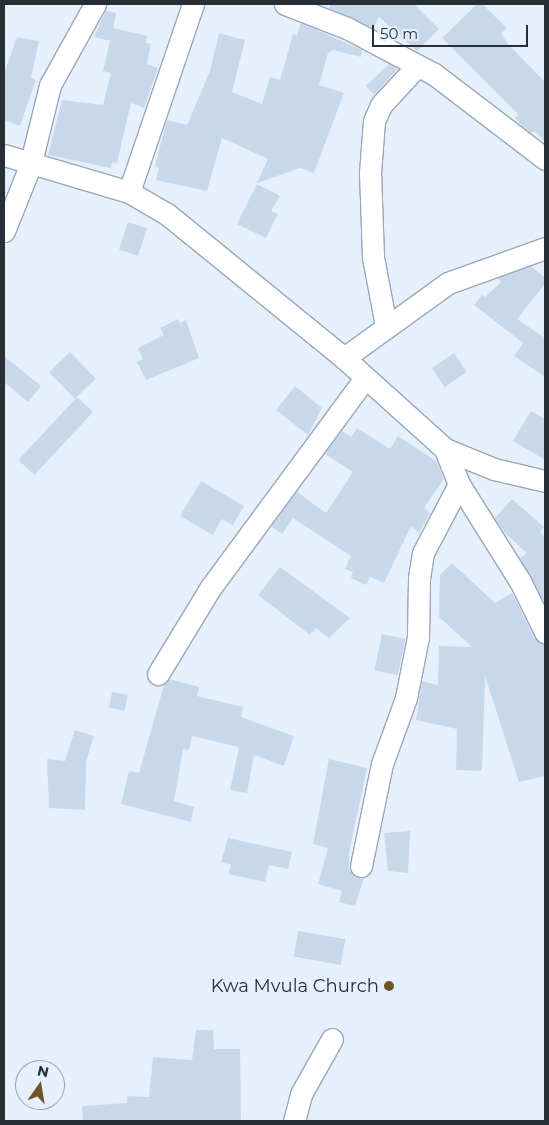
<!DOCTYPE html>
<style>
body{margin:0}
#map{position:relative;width:549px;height:1125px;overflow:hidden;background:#e6f0fc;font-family:Montserrat,sans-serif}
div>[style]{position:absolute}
.building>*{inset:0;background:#c8d8eb;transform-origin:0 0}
.roads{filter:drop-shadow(1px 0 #98a8ba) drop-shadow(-1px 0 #98a8ba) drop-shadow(0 1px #98a8ba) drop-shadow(0 -1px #98a8ba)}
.minor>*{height:21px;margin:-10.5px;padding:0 10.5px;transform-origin:10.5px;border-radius:10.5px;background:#fff}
.dots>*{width:14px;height:14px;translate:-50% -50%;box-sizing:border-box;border:2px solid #e6f0fc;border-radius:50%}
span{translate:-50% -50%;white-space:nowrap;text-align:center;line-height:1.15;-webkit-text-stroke:4.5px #e6f0fc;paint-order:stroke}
.poi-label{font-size:18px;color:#282e36}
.right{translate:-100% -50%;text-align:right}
.frame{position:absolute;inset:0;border:5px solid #282e36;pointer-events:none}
.north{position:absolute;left:15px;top:1060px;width:50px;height:50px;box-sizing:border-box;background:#e6f0fc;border:1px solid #9aa2ad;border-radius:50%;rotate:13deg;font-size:14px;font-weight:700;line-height:20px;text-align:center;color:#282e36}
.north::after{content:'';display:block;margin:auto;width:18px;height:22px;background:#6f5526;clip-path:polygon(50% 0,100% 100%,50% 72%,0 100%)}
.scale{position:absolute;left:372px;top:25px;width:156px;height:22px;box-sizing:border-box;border:2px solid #282e36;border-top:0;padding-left:6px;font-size:15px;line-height:18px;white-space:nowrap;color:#282e36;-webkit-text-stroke:4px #e6f0fc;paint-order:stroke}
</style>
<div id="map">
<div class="building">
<div style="clip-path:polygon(331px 4px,414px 4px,439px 29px,417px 51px,379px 17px,373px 28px,329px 8px)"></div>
<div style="clip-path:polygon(477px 4px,482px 4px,507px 28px,501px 33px,508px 44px,545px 82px,545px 142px,535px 131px,532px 133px,523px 127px,515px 118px,519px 115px,442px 38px)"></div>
<div style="clip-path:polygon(106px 11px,116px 13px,111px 41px,94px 37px)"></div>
<div style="clip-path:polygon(301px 23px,362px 50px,361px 57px,333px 50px,328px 53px,319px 85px,344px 93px,314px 173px,300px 168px,257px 183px,268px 159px,222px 138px,207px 191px,156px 180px,159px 168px,155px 166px,167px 120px,187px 125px,210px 71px,219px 33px,245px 40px,232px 92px,262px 104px,270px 77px,280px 80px,293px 34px,297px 36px)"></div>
<div style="clip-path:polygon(113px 28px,147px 36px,146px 43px,151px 44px,147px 64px,158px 68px,144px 108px,131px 103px,117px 163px,112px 162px,111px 168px,48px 155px,62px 100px,103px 105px,111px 73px,103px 71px)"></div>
<div style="clip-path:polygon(17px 37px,39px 41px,31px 78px,36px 80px,20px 126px,4px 120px,4px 74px)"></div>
<div style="clip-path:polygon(389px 64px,397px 69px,374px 95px,366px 86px)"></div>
<div style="clip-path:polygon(257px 184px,280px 196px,271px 211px,278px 214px,266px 238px,237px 224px)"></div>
<div style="left:128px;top:222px;width:20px;height:29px;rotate:18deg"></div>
<div style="clip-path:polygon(531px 266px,545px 278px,545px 284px,517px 319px,545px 338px,545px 377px,514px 356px,523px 343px,474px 305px,482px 295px,485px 297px,501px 282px,498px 278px)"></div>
<div style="clip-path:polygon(178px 319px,180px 323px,186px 320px,199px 358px,146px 380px,137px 362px,143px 359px,138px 348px,164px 335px,160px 328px)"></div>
<div style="left:70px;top:352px;width:37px;height:29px;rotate:46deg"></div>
<div style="left:454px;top:353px;width:23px;height:27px;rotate:56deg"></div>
<div style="clip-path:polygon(4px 356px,41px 386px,28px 402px,4px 382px)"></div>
<div style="clip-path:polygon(295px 386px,322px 408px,308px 435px,276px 410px)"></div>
<div style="left:77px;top:397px;width:22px;height:86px;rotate:43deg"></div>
<div style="clip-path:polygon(531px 411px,545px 419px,545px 460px,513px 441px)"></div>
<div style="clip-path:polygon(357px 428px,390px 449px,398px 436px,436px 461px,444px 479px,424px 508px,430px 513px,419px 533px,411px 526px,384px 583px,370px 577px,366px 585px,351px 578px,353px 572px,345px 569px,351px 556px,293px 518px,282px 534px,271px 526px,297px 492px,326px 513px,353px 472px,325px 454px,342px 431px,351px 437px)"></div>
<div style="clip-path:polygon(201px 481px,244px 506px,233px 525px,222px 519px,213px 535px,180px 516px)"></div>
<div style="clip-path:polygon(512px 499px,544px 527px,540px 532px,545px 537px,545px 604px,520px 558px,527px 553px,505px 533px,495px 518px)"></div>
<div style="clip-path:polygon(452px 563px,495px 603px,512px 593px,534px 638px,545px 644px,545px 776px,519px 782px,485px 676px,482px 771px,456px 770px,457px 729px,416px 720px,422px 681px,438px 685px,439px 646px,472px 647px,439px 617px,440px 575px)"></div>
<div style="clip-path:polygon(280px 567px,350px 618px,329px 638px,316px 628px,310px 635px,258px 595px)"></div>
<div style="left:382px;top:634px;width:24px;height:37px;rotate:12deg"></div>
<div style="clip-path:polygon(169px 679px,199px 687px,197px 696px,243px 707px,241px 717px,294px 736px,284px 766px,254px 755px,247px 793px,230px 790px,239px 747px,192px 736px,189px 750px,183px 749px,174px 801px,194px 807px,191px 822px,121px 804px,129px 771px,139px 773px,164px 685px)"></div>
<div style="left:112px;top:692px;width:16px;height:16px;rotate:11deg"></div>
<div style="clip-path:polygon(75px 730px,94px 736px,86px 762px,85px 810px,49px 808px,47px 759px,65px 761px)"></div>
<div style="clip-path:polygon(329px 759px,367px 768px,349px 853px,349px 870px,364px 878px,355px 906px,339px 902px,342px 891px,318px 884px,328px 848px,313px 844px)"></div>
<div style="clip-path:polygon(410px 831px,408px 873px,388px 871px,384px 833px)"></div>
<div style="clip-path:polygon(228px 838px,292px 852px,288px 869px,269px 865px,265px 882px,228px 874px,231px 865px,221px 862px)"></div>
<div style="left:298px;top:931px;width:48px;height:26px;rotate:10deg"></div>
<div style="clip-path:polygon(196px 1030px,213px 1030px,214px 1049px,240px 1049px,241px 1121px,83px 1121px,82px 1106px,127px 1103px,127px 1096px,149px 1097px,153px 1057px,192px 1060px)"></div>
</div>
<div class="roads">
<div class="minor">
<div style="left:285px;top:4px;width:66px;rotate:21.2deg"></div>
<div style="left:347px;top:28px;width:98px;rotate:27.9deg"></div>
<div style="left:434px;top:74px;width:140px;rotate:37.4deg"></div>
<div style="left:4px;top:155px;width:130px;rotate:16.5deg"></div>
<div style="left:129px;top:192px;width:44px;rotate:30.1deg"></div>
<div style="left:167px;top:214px;width:228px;rotate:39.1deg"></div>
<div style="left:344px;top:358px;width:136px;rotate:42deg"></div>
<div style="left:445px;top:449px;width:53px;rotate:22.2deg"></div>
<div style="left:494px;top:469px;width:52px;rotate:13.2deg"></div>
<div style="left:129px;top:192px;width:199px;rotate:-71.2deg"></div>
<div style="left:4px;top:231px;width:70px;rotate:-68.2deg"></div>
<div style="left:30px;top:166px;width:83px;rotate:-76.1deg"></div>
<div style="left:50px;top:85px;width:93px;rotate:-60.9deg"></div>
<div style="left:386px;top:326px;width:70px;rotate:-100.7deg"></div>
<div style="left:373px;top:257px;width:84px;rotate:-92deg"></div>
<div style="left:370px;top:173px;width:52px;rotate:-85.6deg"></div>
<div style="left:374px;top:121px;width:17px;rotate:-66deg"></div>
<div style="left:381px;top:105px;width:54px;rotate:-47.2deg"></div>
<div style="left:344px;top:358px;width:128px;rotate:-35.8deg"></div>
<div style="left:448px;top:283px;width:103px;rotate:-19.8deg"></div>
<div style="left:459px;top:484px;width:117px;rotate:57.9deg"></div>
<div style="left:521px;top:583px;width:55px;rotate:63.9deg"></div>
<div style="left:158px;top:674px;width:102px;rotate:-58.7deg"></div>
<div style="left:211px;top:587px;width:260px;rotate:-53.6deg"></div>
<div style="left:361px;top:866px;width:104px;rotate:-78.4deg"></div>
<div style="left:382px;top:764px;width:70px;rotate:-70deg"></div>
<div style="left:406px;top:698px;width:62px;rotate:-78.9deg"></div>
<div style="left:418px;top:637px;width:59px;rotate:-89deg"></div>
<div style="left:419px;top:578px;width:25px;rotate:-81deg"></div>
<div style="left:423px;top:553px;width:78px;rotate:-62.4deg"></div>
<div style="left:459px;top:484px;width:38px;rotate:-112deg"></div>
<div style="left:294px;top:1121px;width:28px;rotate:-75deg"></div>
<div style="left:301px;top:1094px;width:63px;rotate:-60.6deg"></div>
</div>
</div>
<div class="dots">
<div style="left:389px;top:986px;background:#6f5526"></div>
</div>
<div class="poi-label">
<span class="right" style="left:379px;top:986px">Kwa Mvula Church</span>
</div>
<div class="frame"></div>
<div class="north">N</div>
<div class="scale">50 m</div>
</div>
